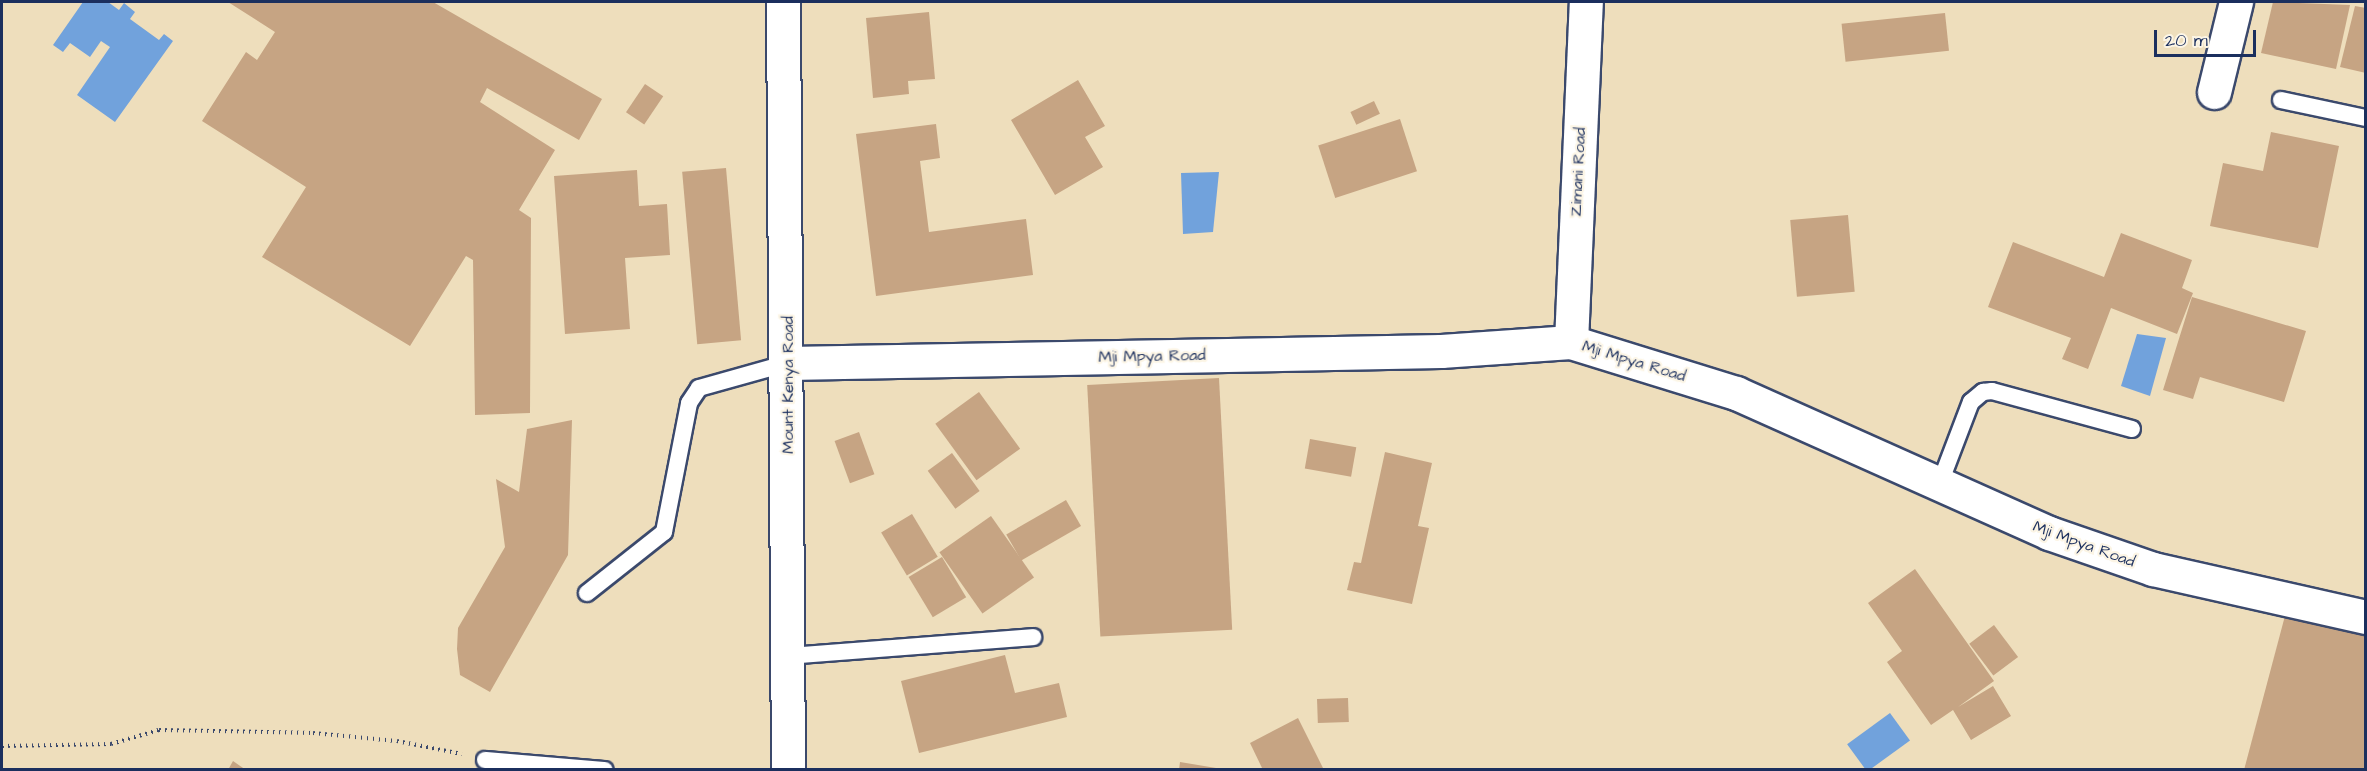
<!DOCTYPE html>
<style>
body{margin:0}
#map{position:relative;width:2367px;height:771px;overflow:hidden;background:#eedebc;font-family:"Architects Daughter",sans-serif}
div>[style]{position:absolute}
.water>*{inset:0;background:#71a2dc;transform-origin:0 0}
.building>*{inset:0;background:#c6a483;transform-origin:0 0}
.path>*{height:4px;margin-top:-2px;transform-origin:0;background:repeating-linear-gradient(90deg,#3b496c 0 1.5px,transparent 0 6px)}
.roads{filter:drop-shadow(2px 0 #3b496c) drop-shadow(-2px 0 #3b496c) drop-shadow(0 2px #3b496c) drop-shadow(0 -2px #3b496c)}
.service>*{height:16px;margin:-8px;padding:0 8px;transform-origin:8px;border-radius:8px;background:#fff}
.minor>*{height:33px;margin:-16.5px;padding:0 16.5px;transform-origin:16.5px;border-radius:16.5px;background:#fff}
.secondary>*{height:33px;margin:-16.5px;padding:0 16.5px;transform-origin:16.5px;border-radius:16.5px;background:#fff}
span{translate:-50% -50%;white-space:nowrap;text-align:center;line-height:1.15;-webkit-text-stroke:4.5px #fcf5e5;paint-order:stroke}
.street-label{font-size:16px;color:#1b2f5e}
.frame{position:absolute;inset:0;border:3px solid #1b2f5e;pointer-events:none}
.scale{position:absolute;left:2154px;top:30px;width:102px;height:27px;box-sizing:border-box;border:3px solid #1b2f5e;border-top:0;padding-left:8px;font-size:18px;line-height:21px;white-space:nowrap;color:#1b2f5e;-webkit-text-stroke:4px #fcf5e5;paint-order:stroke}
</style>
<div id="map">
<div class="water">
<div style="clip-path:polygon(83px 2px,108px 2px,119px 10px,124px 3px,135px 12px,130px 19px,159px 40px,164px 34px,173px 41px,115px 122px,77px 95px,110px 47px,101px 41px,90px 57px,70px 43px,63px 52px,53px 45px)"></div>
<div style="clip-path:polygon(1219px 172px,1213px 232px,1183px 234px,1181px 173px)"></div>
<div style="clip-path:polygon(2137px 334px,2166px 338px,2150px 396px,2121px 386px)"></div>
<div style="left:1890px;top:713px;width:34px;height:53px;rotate:54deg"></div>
</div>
<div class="building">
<div style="clip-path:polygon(228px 2px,433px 2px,602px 99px,579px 140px,487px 88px,480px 102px,555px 150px,519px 210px,531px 218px,530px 413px,475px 415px,473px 260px,466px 256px,410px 346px,262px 257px,306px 187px,202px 121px,246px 52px,257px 60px,275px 32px)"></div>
<div style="clip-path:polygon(2273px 2px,2350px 5px,2336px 69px,2261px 53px)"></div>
<div style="clip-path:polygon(2355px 6px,2366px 8px,2366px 73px,2340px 67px)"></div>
<div style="clip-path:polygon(929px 12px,935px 79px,908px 81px,909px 94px,873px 98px,866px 18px)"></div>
<div style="left:1945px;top:13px;width:38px;height:104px;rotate:84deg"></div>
<div style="clip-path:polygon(1078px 80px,1105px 126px,1085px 137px,1103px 167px,1055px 195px,1011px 120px)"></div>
<div style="left:645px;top:84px;width:22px;height:34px;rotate:34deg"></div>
<div style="left:1374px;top:101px;width:14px;height:26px;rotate:65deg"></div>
<div style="left:1400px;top:119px;width:55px;height:86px;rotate:72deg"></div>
<div style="clip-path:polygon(936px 124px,940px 158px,920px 161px,929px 232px,1026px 219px,1033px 275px,876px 296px,856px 134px)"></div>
<div style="clip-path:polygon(2271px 132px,2339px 146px,2318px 248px,2210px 226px,2223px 163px,2263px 171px)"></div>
<div style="left:726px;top:168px;width:173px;height:44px;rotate:85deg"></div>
<div style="clip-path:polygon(637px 170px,639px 206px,667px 204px,670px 255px,625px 258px,630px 329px,565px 334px,554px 176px)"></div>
<div style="left:1848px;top:215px;width:77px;height:58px;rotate:85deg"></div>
<div style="clip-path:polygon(2121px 233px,2192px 260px,2182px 288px,2193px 293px,2177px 334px,2111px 308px,2088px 369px,2062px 359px,2071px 338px,1988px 307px,2013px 242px,2104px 277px)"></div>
<div style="clip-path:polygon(2192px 297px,2306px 331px,2284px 402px,2200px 377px,2193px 399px,2163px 390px)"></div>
<div style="left:1219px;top:378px;width:252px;height:132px;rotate:87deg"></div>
<div style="left:979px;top:392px;width:70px;height:54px;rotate:54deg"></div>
<div style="clip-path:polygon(572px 420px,568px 555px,490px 692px,460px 675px,457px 649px,458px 628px,505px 547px,496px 479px,519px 492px,527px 429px)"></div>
<div style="left:859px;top:432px;width:45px;height:26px;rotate:70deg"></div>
<div style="left:1310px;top:439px;width:47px;height:30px;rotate:10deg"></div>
<div style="clip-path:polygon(1385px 452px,1432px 463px,1418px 526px,1429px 528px,1412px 604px,1347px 590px,1354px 562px,1361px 563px)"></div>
<div style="left:952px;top:453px;width:47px;height:30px;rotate:54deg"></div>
<div style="left:1066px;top:500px;width:30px;height:69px;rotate:60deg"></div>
<div style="left:912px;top:514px;width:50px;height:36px;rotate:59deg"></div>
<div style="left:991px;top:516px;width:75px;height:63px;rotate:55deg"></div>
<div style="left:942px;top:557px;width:47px;height:39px;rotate:59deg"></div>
<div style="clip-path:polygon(1915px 569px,1994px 681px,1958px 707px,1993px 686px,2011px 716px,1971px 740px,1953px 710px,1931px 725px,1887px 662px,1902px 651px,1868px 603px)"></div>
<div style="clip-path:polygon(2286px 612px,2366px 633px,2366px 770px,2244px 770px)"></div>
<div style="left:1994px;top:625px;width:40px;height:31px;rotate:53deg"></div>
<div style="clip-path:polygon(1005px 655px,1015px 693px,1059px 683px,1067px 717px,919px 753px,901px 681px)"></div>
<div style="left:1348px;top:698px;width:24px;height:31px;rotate:88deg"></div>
<div style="clip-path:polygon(1298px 718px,1324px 770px,1263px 770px,1250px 743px)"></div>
<div style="clip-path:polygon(233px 761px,246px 770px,228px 770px)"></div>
<div style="clip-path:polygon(1180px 762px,1216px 768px,1215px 770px,1179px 770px)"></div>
</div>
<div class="path">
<div style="left:2px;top:746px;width:109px;rotate:-1.1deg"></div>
<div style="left:111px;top:744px;width:50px;rotate:-16.3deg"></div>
<div style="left:159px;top:730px;width:154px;rotate:1.1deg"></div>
<div style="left:313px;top:733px;width:84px;rotate:5.4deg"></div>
<div style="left:397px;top:741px;width:66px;rotate:11.3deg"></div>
</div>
<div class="roads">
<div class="service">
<div style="left:2281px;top:100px;width:87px;rotate:12deg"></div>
<div style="left:1940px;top:483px;width:87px;rotate:-69.1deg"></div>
<div style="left:1971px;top:402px;width:16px;rotate:-40deg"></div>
<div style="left:1983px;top:392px;width:9px;rotate:-6deg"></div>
<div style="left:1992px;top:391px;width:145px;rotate:15.2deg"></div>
<div style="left:587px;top:593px;width:98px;rotate:-38.4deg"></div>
<div style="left:664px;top:532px;width:131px;rotate:-79deg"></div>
<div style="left:689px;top:403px;width:18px;rotate:-56deg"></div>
<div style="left:699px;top:388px;width:92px;rotate:-15.7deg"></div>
<div style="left:788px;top:656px;width:246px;rotate:-4.4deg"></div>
<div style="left:485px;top:760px;width:120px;rotate:4.8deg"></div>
</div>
<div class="minor">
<div style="left:2214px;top:92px;width:93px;rotate:-76.3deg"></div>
<div style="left:1571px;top:342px;width:340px;rotate:-87.5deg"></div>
<div style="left:788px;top:363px;width:653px;rotate:-1.05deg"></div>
<div style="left:1441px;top:351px;width:130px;rotate:-4deg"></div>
<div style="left:1571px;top:342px;width:173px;rotate:17.2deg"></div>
<div style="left:1736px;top:393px;width:343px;rotate:24.1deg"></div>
<div style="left:2049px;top:533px;width:110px;rotate:19.1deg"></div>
<div style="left:2153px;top:569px;width:218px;rotate:12.7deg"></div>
</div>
<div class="secondary">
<div style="left:783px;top:2px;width:768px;rotate:89.63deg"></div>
</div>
</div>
<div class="street-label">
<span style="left:1578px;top:172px;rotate:-87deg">Zimani Road</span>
<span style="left:1152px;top:356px;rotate:-1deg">Mji Mpya Road</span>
<span style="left:1634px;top:361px;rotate:17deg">Mji Mpya Road</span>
<span style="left:788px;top:385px;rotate:-90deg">Mount Kenya Road</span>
<span style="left:2084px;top:544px;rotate:20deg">Mji Mpya Road</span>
</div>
<div class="frame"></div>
<div class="scale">20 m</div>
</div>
